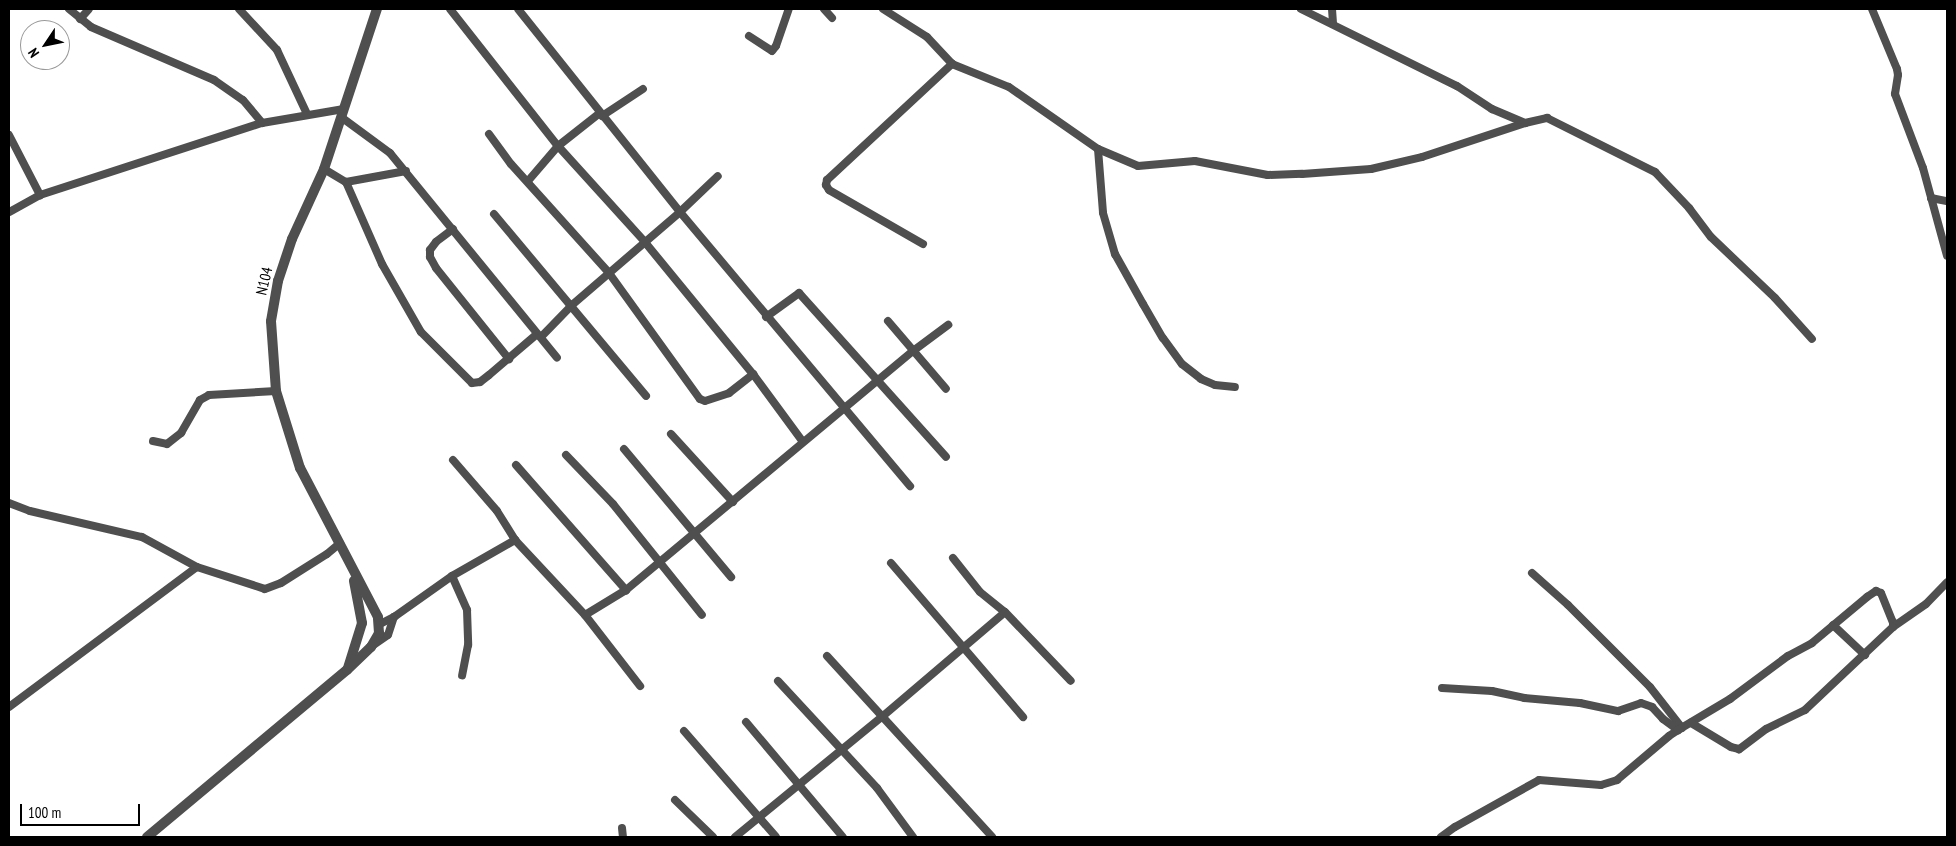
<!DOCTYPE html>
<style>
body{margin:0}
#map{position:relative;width:1956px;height:846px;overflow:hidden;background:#fff;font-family:"PT Sans Narrow",sans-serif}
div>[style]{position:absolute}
.minor>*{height:8px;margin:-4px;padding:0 4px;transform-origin:4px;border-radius:4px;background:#4f4f4f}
.tertiary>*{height:10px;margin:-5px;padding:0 5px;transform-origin:5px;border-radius:5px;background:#4f4f4f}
span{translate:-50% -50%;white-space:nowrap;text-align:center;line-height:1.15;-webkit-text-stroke:4px #fff;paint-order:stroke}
.street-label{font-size:15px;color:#000}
.frame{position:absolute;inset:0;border:10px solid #000;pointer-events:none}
.north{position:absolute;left:20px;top:20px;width:50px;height:50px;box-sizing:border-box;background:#fff;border:1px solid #999;border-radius:50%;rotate:236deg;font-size:14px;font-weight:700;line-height:20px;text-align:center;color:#000}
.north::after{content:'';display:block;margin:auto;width:18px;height:22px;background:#000;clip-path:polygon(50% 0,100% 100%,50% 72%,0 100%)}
.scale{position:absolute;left:20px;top:804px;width:120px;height:22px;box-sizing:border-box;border:2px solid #000;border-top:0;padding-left:6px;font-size:15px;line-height:18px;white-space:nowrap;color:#000;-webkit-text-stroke:4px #fff;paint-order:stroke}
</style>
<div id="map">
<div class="minor">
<div style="left:69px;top:9px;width:28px;rotate:39deg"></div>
<div style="left:91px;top:27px;width:134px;rotate:23.3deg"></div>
<div style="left:214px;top:80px;width:35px;rotate:35deg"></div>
<div style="left:243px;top:100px;width:30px;rotate:50deg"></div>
<div style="left:239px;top:9px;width:56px;rotate:47.2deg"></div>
<div style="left:277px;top:50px;width:71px;rotate:64.9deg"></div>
<div style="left:450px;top:9px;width:174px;rotate:51.8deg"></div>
<div style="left:558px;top:146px;width:128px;rotate:47.8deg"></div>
<div style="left:644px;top:241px;width:172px;rotate:50.7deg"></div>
<div style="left:753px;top:374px;width:84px;rotate:53.7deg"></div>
<div style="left:518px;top:9px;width:260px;rotate:51.4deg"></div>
<div style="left:680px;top:212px;width:358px;rotate:50deg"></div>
<div style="left:824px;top:9px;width:12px;rotate:48deg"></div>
<div style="left:883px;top:9px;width:52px;rotate:32.5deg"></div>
<div style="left:927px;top:37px;width:37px;rotate:47deg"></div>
<div style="left:952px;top:64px;width:61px;rotate:22deg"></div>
<div style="left:1009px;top:87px;width:108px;rotate:34.9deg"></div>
<div style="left:1098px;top:149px;width:64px;rotate:85.5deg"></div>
<div style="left:1103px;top:213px;width:43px;rotate:73.7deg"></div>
<div style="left:1115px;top:254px;width:57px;rotate:60.8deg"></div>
<div style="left:1143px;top:304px;width:39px;rotate:60deg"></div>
<div style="left:1163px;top:338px;width:32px;rotate:54deg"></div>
<div style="left:1182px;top:364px;width:24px;rotate:38deg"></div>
<div style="left:1201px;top:379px;width:15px;rotate:23deg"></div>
<div style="left:1215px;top:385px;width:20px;rotate:6deg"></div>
<div style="left:1301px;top:9px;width:174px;rotate:26.3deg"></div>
<div style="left:1457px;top:86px;width:42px;rotate:33.3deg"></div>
<div style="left:1492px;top:109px;width:36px;rotate:23deg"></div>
<div style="left:1525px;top:123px;width:23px;rotate:-13deg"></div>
<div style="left:1547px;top:118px;width:121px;rotate:26.6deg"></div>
<div style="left:1655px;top:172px;width:50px;rotate:46.6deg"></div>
<div style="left:1689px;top:208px;width:36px;rotate:53deg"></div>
<div style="left:1711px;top:237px;width:88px;rotate:43.6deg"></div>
<div style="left:1775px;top:298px;width:55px;rotate:47.9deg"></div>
<div style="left:1332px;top:9px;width:15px;rotate:86deg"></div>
<div style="left:1872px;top:9px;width:65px;rotate:67.4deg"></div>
<div style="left:1897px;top:69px;width:6px;rotate:81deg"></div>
<div style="left:1898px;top:75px;width:19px;rotate:99deg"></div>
<div style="left:1895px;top:94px;width:79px;rotate:69.3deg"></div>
<div style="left:1923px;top:168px;width:91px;rotate:74.7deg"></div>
<div style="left:80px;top:19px;width:13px;rotate:-48deg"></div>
<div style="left:749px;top:36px;width:27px;rotate:33deg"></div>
<div style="left:772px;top:51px;width:6px;rotate:-51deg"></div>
<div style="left:776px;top:46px;width:39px;rotate:-71deg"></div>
<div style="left:602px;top:116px;width:49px;rotate:-33.4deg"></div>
<div style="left:341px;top:117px;width:61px;rotate:36.3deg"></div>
<div style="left:390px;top:153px;width:264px;rotate:50.8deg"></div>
<div style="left:489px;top:134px;width:37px;rotate:54deg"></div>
<div style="left:511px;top:164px;width:147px;rotate:48deg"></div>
<div style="left:609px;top:273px;width:155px;rotate:54.2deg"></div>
<div style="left:700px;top:399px;width:5px;rotate:22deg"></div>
<div style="left:705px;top:401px;width:25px;rotate:-18deg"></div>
<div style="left:729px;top:393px;width:31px;rotate:-38deg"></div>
<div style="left:9px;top:135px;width:68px;rotate:62.7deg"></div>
<div style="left:40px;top:195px;width:35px;rotate:151deg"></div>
<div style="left:1098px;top:149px;width:43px;rotate:23deg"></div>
<div style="left:1138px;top:166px;width:57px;rotate:-5deg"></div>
<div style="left:1195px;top:161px;width:74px;rotate:10.9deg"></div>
<div style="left:1268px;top:175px;width:34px;rotate:-2deg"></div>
<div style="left:1302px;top:174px;width:69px;rotate:-4.1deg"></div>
<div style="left:1371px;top:169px;width:52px;rotate:-13.2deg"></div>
<div style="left:1422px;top:157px;width:108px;rotate:-18.3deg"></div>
<div style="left:324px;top:169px;width:26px;rotate:31deg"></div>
<div style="left:346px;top:182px;width:90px;rotate:66.3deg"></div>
<div style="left:382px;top:264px;width:78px;rotate:60.2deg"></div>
<div style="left:421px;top:332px;width:72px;rotate:45deg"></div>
<div style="left:472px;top:383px;width:8px;rotate:-7deg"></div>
<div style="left:480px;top:382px;width:11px;rotate:-38deg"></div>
<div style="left:489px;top:375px;width:63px;rotate:-40.5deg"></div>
<div style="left:528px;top:181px;width:46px;rotate:-49.4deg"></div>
<div style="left:558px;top:146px;width:53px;rotate:-38.2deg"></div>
<div style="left:346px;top:182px;width:61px;rotate:-10.4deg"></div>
<div style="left:40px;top:195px;width:233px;rotate:-18deg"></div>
<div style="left:262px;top:123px;width:83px;rotate:-9.7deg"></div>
<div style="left:1931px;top:198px;width:16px;rotate:11deg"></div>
<div style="left:494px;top:214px;width:237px;rotate:50.1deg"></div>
<div style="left:453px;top:229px;width:21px;rotate:143deg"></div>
<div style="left:436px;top:242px;width:10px;rotate:127deg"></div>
<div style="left:430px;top:250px;width:7px;rotate:90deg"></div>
<div style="left:430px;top:257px;width:13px;rotate:61deg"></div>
<div style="left:436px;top:268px;width:117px;rotate:51.3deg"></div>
<div style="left:923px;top:244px;width:108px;rotate:-150.1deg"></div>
<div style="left:829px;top:190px;width:6px;rotate:-121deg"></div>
<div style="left:826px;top:185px;width:5px;rotate:-79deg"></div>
<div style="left:827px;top:180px;width:171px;rotate:-42.9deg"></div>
<div style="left:766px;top:317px;width:41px;rotate:-36deg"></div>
<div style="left:799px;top:293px;width:220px;rotate:48.1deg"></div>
<div style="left:888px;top:321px;width:89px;rotate:49.5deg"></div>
<div style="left:541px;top:337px;width:45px;rotate:-45.9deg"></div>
<div style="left:572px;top:305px;width:143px;rotate:-40.7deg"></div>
<div style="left:680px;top:212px;width:52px;rotate:-43.5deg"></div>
<div style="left:671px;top:434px;width:92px;rotate:47.6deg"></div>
<div style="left:153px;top:441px;width:14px;rotate:12deg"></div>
<div style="left:167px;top:444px;width:18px;rotate:-38deg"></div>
<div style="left:181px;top:433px;width:38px;rotate:-60deg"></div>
<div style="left:200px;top:400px;width:10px;rotate:-29deg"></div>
<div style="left:209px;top:395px;width:67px;rotate:-3.4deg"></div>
<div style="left:624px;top:449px;width:167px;rotate:50.1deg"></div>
<div style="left:566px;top:455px;width:68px;rotate:46.2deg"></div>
<div style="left:613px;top:504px;width:142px;rotate:51.3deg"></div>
<div style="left:453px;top:460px;width:67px;rotate:49.2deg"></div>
<div style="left:497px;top:511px;width:34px;rotate:58deg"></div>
<div style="left:515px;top:540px;width:103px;rotate:47deg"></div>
<div style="left:585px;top:615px;width:90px;rotate:52.2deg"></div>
<div style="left:516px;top:465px;width:167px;rotate:48.7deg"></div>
<div style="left:9px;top:503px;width:22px;rotate:21deg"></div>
<div style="left:30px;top:511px;width:115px;rotate:13.1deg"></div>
<div style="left:142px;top:537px;width:63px;rotate:28.6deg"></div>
<div style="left:197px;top:567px;width:71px;rotate:17.9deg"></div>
<div style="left:265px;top:589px;width:17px;rotate:-21deg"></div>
<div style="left:281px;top:583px;width:54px;rotate:-32.2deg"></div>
<div style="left:327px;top:554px;width:17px;rotate:-40deg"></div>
<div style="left:953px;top:558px;width:43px;rotate:51.5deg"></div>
<div style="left:980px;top:592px;width:32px;rotate:39deg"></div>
<div style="left:891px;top:563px;width:203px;rotate:49.4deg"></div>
<div style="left:1532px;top:573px;width:48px;rotate:41.6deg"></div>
<div style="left:1568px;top:605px;width:116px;rotate:45deg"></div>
<div style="left:1650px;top:687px;width:52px;rotate:52deg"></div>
<div style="left:452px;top:576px;width:37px;rotate:66deg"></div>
<div style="left:467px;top:610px;width:35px;rotate:88deg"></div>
<div style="left:468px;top:645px;width:31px;rotate:101deg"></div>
<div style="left:585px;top:615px;width:48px;rotate:-31.4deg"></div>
<div style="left:626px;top:590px;width:373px;rotate:-39.8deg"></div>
<div style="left:913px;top:351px;width:44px;rotate:-36.6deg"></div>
<div style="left:380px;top:624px;width:16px;rotate:-27deg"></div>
<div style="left:394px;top:617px;width:71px;rotate:-35.3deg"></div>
<div style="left:452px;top:576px;width:73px;rotate:-29.7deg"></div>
<div style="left:1833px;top:625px;width:44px;rotate:43.2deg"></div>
<div style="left:1893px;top:627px;width:40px;rotate:-34.9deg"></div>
<div style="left:1926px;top:604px;width:30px;rotate:-46deg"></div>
<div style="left:372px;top:646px;width:19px;rotate:-35deg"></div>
<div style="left:388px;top:635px;width:19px;rotate:-72deg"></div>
<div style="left:827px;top:656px;width:245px;rotate:47.6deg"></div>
<div style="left:778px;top:681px;width:146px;rotate:47.2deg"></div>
<div style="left:877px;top:788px;width:61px;rotate:53.7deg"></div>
<div style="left:1442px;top:688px;width:50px;rotate:3.4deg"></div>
<div style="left:1492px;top:691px;width:33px;rotate:12deg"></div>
<div style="left:1524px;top:698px;width:56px;rotate:5.1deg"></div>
<div style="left:1580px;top:703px;width:39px;rotate:12deg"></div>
<div style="left:1618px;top:711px;width:24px;rotate:-19deg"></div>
<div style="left:1641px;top:703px;width:12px;rotate:20deg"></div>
<div style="left:1652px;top:707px;width:16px;rotate:47deg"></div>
<div style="left:1663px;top:719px;width:19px;rotate:36deg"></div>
<div style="left:9px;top:707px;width:234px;rotate:-36.7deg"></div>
<div style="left:746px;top:722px;width:150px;rotate:49.9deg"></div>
<div style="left:684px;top:731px;width:140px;rotate:49deg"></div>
<div style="left:675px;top:800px;width:53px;rotate:44.2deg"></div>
<div style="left:622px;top:828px;width:9px;rotate:84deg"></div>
<div style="left:735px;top:837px;width:191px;rotate:-39.3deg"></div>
<div style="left:883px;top:716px;width:160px;rotate:-40.4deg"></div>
<div style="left:1005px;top:612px;width:95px;rotate:46.3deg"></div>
<div style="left:1441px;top:837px;width:17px;rotate:-36deg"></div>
<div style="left:1455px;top:827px;width:96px;rotate:-29.2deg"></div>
<div style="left:1539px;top:780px;width:62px;rotate:4.6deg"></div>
<div style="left:1601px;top:785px;width:17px;rotate:-17deg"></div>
<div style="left:1617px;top:780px;width:68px;rotate:-40.2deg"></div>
<div style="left:1669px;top:736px;width:11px;rotate:-34deg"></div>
<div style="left:1678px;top:730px;width:61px;rotate:-30.8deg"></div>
<div style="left:1730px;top:699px;width:72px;rotate:-36.6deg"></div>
<div style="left:1788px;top:656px;width:27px;rotate:-28deg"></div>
<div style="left:1812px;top:643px;width:72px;rotate:-39.9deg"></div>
<div style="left:1867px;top:597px;width:11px;rotate:-34deg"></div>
<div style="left:1876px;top:591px;width:5px;rotate:22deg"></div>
<div style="left:1881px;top:593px;width:31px;rotate:68deg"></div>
<div style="left:1893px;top:622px;width:5px;rotate:90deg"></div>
<div style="left:1893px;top:627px;width:121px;rotate:136.7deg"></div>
<div style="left:1805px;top:710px;width:43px;rotate:154deg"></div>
<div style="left:1766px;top:729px;width:34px;rotate:143deg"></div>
<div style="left:1739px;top:749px;width:8px;rotate:-166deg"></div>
<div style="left:1731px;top:747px;width:47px;rotate:-149deg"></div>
</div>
<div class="tertiary">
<div style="left:348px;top:668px;width:47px;rotate:-72.7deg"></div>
<div style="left:362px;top:623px;width:43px;rotate:-100.8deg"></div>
<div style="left:147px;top:837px;width:261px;rotate:-39.9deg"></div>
<div style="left:347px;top:670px;width:33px;rotate:-44deg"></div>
<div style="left:371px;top:647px;width:16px;rotate:-60deg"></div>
<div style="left:379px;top:633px;width:16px;rotate:-94deg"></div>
<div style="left:378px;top:617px;width:168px;rotate:-117.6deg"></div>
<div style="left:300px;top:468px;width:81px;rotate:-107.3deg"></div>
<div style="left:276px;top:391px;width:70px;rotate:-94.1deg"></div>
<div style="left:271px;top:321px;width:41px;rotate:-80.1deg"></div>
<div style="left:278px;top:281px;width:44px;rotate:-71.6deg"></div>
<div style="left:292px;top:239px;width:77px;rotate:-65.4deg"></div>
<div style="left:324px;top:169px;width:169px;rotate:-71.7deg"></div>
</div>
<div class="street-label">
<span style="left:264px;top:281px;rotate:-77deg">N104</span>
</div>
<div class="frame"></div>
<div class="north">N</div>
<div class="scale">100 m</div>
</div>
